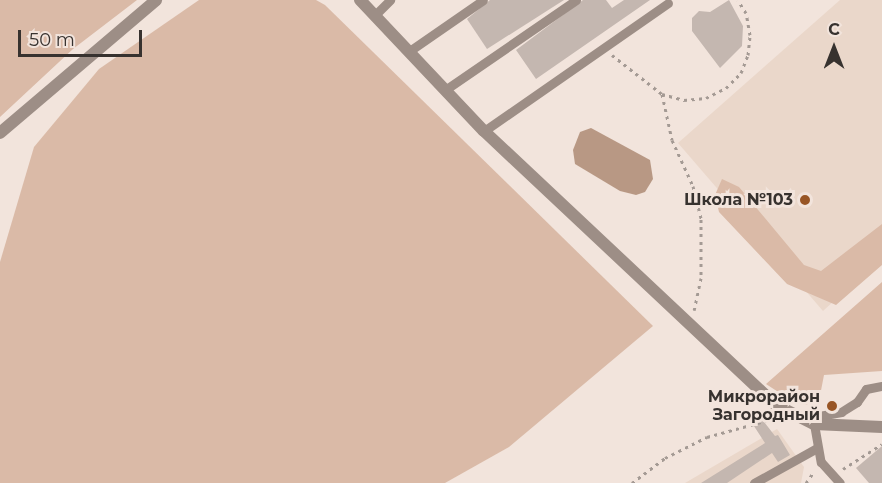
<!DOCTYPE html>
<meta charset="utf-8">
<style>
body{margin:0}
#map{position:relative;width:882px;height:483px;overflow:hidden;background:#f2e4dc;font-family:Montserrat,sans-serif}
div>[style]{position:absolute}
.built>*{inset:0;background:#ead7ca}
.green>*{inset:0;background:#dabaa7}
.water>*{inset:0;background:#b89884}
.building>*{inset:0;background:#c4b7b0}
.path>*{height:3px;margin-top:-1.5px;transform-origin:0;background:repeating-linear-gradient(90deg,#a49a94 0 3px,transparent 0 7.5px)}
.lane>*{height:9px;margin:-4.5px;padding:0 4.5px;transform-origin:4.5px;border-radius:4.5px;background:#9d8e86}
.street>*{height:12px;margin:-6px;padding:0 6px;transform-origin:6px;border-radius:6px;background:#9d8e86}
.dots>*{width:16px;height:16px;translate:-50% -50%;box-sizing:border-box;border:3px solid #f2e4dc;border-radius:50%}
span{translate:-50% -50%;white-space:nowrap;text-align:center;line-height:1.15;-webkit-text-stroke:6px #f2e4dc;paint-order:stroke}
.poi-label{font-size:16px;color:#37322f;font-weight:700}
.right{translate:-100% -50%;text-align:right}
.north{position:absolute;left:804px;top:18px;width:60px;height:60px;-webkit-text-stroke:4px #f2e4dc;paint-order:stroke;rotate:0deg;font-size:16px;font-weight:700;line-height:24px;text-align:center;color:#37322f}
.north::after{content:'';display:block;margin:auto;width:21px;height:27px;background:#37322f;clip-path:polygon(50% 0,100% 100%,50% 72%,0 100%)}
.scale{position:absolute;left:18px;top:30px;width:124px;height:27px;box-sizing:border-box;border:3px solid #37322f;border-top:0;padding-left:8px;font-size:18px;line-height:21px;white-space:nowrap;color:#37322f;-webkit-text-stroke:4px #f2e4dc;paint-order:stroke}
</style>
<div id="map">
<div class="built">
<div style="clip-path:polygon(840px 0,882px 0,882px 257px,823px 311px,678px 143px)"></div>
<div style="clip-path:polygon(777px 429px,804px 467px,801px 483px,685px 483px)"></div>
</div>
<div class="green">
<div style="clip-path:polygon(0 0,137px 0,73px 49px,0 117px)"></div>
<div style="clip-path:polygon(199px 0,316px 0,325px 5px,653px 326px,509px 447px,445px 483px,0 483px,0 262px,34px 147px,99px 69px)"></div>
<div style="clip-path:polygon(722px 179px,739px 187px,804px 265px,821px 271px,882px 224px,882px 265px,836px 305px,787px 284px,719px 212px,715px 195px)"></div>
<div style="clip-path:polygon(882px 282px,882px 371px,824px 375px,818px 406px,795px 403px,766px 384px)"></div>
</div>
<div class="water">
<div style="clip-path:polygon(591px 128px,650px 160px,653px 179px,645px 192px,636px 195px,620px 191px,575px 164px,573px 150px,580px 132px)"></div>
</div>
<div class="building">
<div style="clip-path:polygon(490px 0,564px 0,487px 49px,467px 19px)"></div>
<div style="clip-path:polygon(583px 0,606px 0,612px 8px,624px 0,650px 0,536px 79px,516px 50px)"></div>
<div style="clip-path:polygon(729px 0,743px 26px,742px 46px,720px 68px,692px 31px,692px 18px,699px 11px,710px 12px)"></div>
<div style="clip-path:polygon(761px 418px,775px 436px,778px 435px,790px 455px,778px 462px,772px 453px,727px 483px,701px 483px,765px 443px,752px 423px)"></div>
<div style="clip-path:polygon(882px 446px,882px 483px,869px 483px,856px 468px)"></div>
</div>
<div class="path">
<div style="left:612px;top:55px;width:63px;rotate:38deg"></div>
<div style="left:662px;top:94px;width:23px;rotate:15deg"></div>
<div style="left:684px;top:100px;width:22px;rotate:-5deg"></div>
<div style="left:706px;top:98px;width:22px;rotate:-27deg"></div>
<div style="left:726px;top:88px;width:21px;rotate:-45deg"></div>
<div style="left:741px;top:73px;width:19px;rotate:-69deg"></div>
<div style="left:748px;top:55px;width:20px;rotate:-84deg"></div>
<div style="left:750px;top:35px;width:22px;rotate:-100deg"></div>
<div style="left:746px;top:13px;width:15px;rotate:-122deg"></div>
<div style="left:662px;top:94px;width:47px;rotate:77.7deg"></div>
<div style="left:672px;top:140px;width:51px;rotate:65.5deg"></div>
<div style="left:693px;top:186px;width:34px;rotate:76deg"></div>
<div style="left:701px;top:219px;width:59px;rotate:90deg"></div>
<div style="left:701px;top:278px;width:33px;rotate:102deg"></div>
<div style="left:843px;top:469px;width:46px;rotate:-32.7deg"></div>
<div style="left:632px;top:483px;width:41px;rotate:-37.1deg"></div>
<div style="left:665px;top:458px;width:47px;rotate:-26.6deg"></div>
<div style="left:707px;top:437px;width:67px;rotate:-15.5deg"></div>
<div style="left:806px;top:483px;width:12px;rotate:-55deg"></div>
</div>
<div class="lane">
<div style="left:374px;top:16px;width:23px;rotate:-45deg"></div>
<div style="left:408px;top:52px;width:91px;rotate:-34.7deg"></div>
<div style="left:445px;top:90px;width:159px;rotate:-34.5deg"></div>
<div style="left:484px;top:131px;width:224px;rotate:-34.8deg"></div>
<div style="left:802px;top:419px;width:40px;rotate:-10deg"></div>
<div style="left:841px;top:412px;width:19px;rotate:-32deg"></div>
<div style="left:857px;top:402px;width:16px;rotate:-55deg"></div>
<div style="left:866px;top:389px;width:16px;rotate:-11deg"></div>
<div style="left:814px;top:424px;width:39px;rotate:80deg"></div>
<div style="left:821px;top:462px;width:28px;rotate:48deg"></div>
<div style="left:754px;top:483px;width:72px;rotate:-29.1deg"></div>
</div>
<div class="street">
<div style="left:360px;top:0;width:180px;rotate:46.6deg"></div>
<div style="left:484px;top:131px;width:400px;rotate:43.2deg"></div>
<div style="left:776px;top:405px;width:42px;rotate:26.6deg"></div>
<div style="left:814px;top:424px;width:68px;rotate:2.5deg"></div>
<div style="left:0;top:133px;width:205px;rotate:-40.4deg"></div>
</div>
<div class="dots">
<div style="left:805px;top:200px;background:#985525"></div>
<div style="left:832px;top:406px;background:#985525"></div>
</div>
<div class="poi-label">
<span class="right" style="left:793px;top:200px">Школа №103</span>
<span class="right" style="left:820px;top:406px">Микрорайон<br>Загородный</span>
</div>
<div class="north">С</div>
<div class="scale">50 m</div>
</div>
